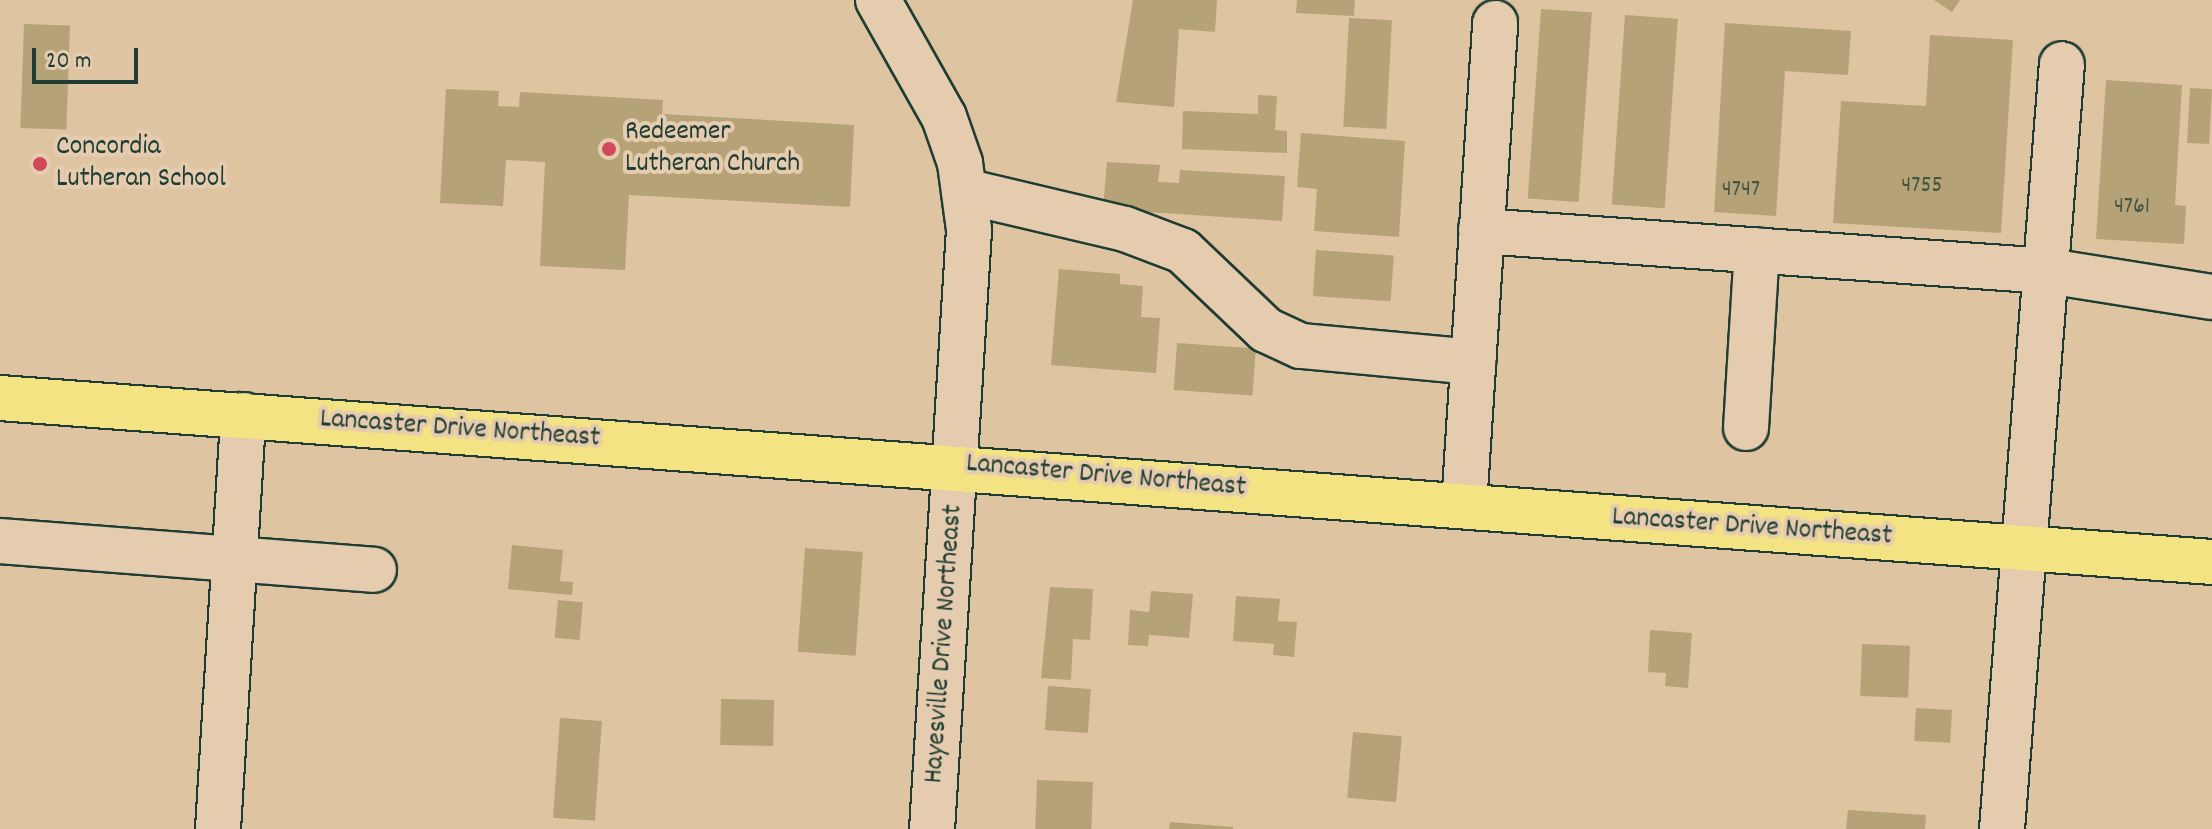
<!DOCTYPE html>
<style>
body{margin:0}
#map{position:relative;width:2212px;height:829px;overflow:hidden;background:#dec4a0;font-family:Dekko,sans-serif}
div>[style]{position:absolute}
.building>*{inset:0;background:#b5a277;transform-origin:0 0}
.roads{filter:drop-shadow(2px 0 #1f3d34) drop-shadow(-2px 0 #1f3d34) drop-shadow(0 2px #1f3d34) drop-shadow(0 -2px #1f3d34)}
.minor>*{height:44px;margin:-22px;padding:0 22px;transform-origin:22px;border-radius:22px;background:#e6ccae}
.major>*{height:44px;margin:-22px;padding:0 22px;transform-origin:22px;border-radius:22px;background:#f4e382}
.dots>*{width:22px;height:22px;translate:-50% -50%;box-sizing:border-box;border:4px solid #e6ccae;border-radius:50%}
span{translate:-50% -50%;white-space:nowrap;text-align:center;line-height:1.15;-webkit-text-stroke:8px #e6ccae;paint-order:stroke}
.number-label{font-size:24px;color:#445645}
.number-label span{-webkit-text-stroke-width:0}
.poi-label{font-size:28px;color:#1f3d34}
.left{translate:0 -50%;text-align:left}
.street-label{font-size:28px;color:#1f3d34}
.scale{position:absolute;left:32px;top:48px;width:106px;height:36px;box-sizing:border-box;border:4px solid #1f3d34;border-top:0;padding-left:10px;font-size:24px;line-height:28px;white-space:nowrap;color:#1f3d34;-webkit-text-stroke:6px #e6ccae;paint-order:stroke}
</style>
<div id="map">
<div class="building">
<div style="clip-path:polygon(1133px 0,1217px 0,1215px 32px,1179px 29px,1174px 107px,1116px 102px)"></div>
<div style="clip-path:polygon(1297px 0,1355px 0,1354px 16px,1296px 13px)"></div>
<div style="clip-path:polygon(1934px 0,1960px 0,1952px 12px)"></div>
<div style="left:1541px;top:9px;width:51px;height:190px;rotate:4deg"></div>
<div style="left:1625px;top:15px;width:53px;height:190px;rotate:4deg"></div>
<div style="left:1349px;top:18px;width:43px;height:109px;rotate:3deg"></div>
<div style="clip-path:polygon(1725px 23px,1851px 31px,1848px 75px,1785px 71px,1776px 216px,1714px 212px)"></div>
<div style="left:24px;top:24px;width:46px;height:104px;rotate:2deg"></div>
<div style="clip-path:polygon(1930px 35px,2013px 40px,2001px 233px,1833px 223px,1841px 101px,1926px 106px)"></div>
<div style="clip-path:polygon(2106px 80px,2182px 85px,2175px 205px,2186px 206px,2184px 244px,2096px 239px)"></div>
<div style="left:2190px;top:88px;width:22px;height:55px;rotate:3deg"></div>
<div style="clip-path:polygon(446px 89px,499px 91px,498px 106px,519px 107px,520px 92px,663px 100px,662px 114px,854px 125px,850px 207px,629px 195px,625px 270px,540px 266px,545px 162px,506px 160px,503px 206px,440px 203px)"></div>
<div style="clip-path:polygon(1258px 95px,1277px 96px,1275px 130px,1287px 131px,1287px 153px,1182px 149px,1183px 111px,1258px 114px)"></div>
<div style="clip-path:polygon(1301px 133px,1405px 141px,1399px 237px,1314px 231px,1317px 189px,1297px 187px)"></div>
<div style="clip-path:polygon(1107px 162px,1160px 165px,1158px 182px,1179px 183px,1180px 170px,1285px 176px,1282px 221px,1103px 209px)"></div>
<div style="left:1316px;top:250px;width:78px;height:46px;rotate:4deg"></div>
<div style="clip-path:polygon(1059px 269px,1120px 274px,1120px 284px,1143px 286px,1141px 317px,1160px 318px,1156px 373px,1051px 365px)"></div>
<div style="left:1177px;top:343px;width:79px;height:47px;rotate:4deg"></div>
<div style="clip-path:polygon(512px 545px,563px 550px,560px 581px,573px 582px,572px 595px,508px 589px)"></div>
<div style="left:805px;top:548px;width:58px;height:104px;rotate:4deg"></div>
<div style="clip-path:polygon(1050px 587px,1093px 589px,1090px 640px,1073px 639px,1071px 680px,1041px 678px)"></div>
<div style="clip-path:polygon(1151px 591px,1193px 594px,1189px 638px,1149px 635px,1148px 646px,1128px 645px,1130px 610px,1149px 612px)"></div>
<div style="clip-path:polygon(1236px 596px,1280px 599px,1278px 621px,1297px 622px,1294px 657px,1273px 655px,1274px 644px,1233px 641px)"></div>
<div style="left:558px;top:600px;width:25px;height:38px;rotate:5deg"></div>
<div style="clip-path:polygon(1650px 630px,1692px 633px,1688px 688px,1665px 686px,1666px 673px,1648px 672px)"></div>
<div style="left:1862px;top:644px;width:48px;height:52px;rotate:2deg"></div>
<div style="left:1048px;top:686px;width:43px;height:44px;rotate:4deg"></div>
<div style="left:721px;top:699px;width:53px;height:46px;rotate:1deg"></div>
<div style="left:1916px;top:708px;width:36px;height:33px;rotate:3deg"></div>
<div style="left:560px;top:718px;width:42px;height:100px;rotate:4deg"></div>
<div style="left:1353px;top:732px;width:49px;height:66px;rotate:5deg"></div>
<div style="left:1037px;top:780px;width:56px;height:49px;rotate:2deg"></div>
<div style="clip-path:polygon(1848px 810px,1926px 815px,1925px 829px,1846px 829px)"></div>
<div style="clip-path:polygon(1170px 822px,1233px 827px,1233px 829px,1169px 829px)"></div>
</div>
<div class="roads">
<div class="minor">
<div style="left:878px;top:0;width:134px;rotate:60.6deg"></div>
<div style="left:944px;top:117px;width:49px;rotate:70.8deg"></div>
<div style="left:960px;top:163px;width:68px;rotate:82.3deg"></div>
<div style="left:969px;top:230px;width:600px;rotate:93.53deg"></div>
<div style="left:964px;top:191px;width:165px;rotate:13.3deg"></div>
<div style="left:1125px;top:229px;width:62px;rotate:20.8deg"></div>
<div style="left:1183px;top:251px;width:115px;rotate:43.6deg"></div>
<div style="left:1266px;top:330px;width:38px;rotate:25deg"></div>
<div style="left:1301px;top:346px;width:173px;rotate:5.3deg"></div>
<div style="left:1481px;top:231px;width:568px;rotate:4.04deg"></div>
<div style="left:2048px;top:271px;width:166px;rotate:9deg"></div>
<div style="left:1746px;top:428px;width:178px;rotate:-86.5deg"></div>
<div style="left:1464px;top:506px;width:484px;rotate:-86.3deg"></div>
<div style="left:0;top:541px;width:375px;rotate:4.4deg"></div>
<div style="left:218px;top:829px;width:415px;rotate:-86.5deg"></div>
<div style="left:2002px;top:829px;width:767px;rotate:-85.52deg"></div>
</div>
<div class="major">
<div style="left:0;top:398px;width:2218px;rotate:4.24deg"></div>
</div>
</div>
<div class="dots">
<div style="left:609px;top:149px;background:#d1495b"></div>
<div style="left:40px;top:164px;background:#d1495b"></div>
</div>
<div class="number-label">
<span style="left:1922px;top:187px">4755</span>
<span style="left:1741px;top:191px">4747</span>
<span style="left:2132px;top:208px">4761</span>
</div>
<div class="poi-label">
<span class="left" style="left:625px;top:149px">Redeemer<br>Lutheran Church</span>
<span class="left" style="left:56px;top:164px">Concordia<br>Lutheran School</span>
</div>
<div class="street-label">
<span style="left:460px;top:430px;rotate:4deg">Lancaster Drive Northeast</span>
<span style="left:1106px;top:477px;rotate:5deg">Lancaster Drive Northeast</span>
<span style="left:1752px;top:528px;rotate:4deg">Lancaster Drive Northeast</span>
<span style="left:945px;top:644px;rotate:-86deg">Hayesville Drive Northeast</span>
</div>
<div class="scale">20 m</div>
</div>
